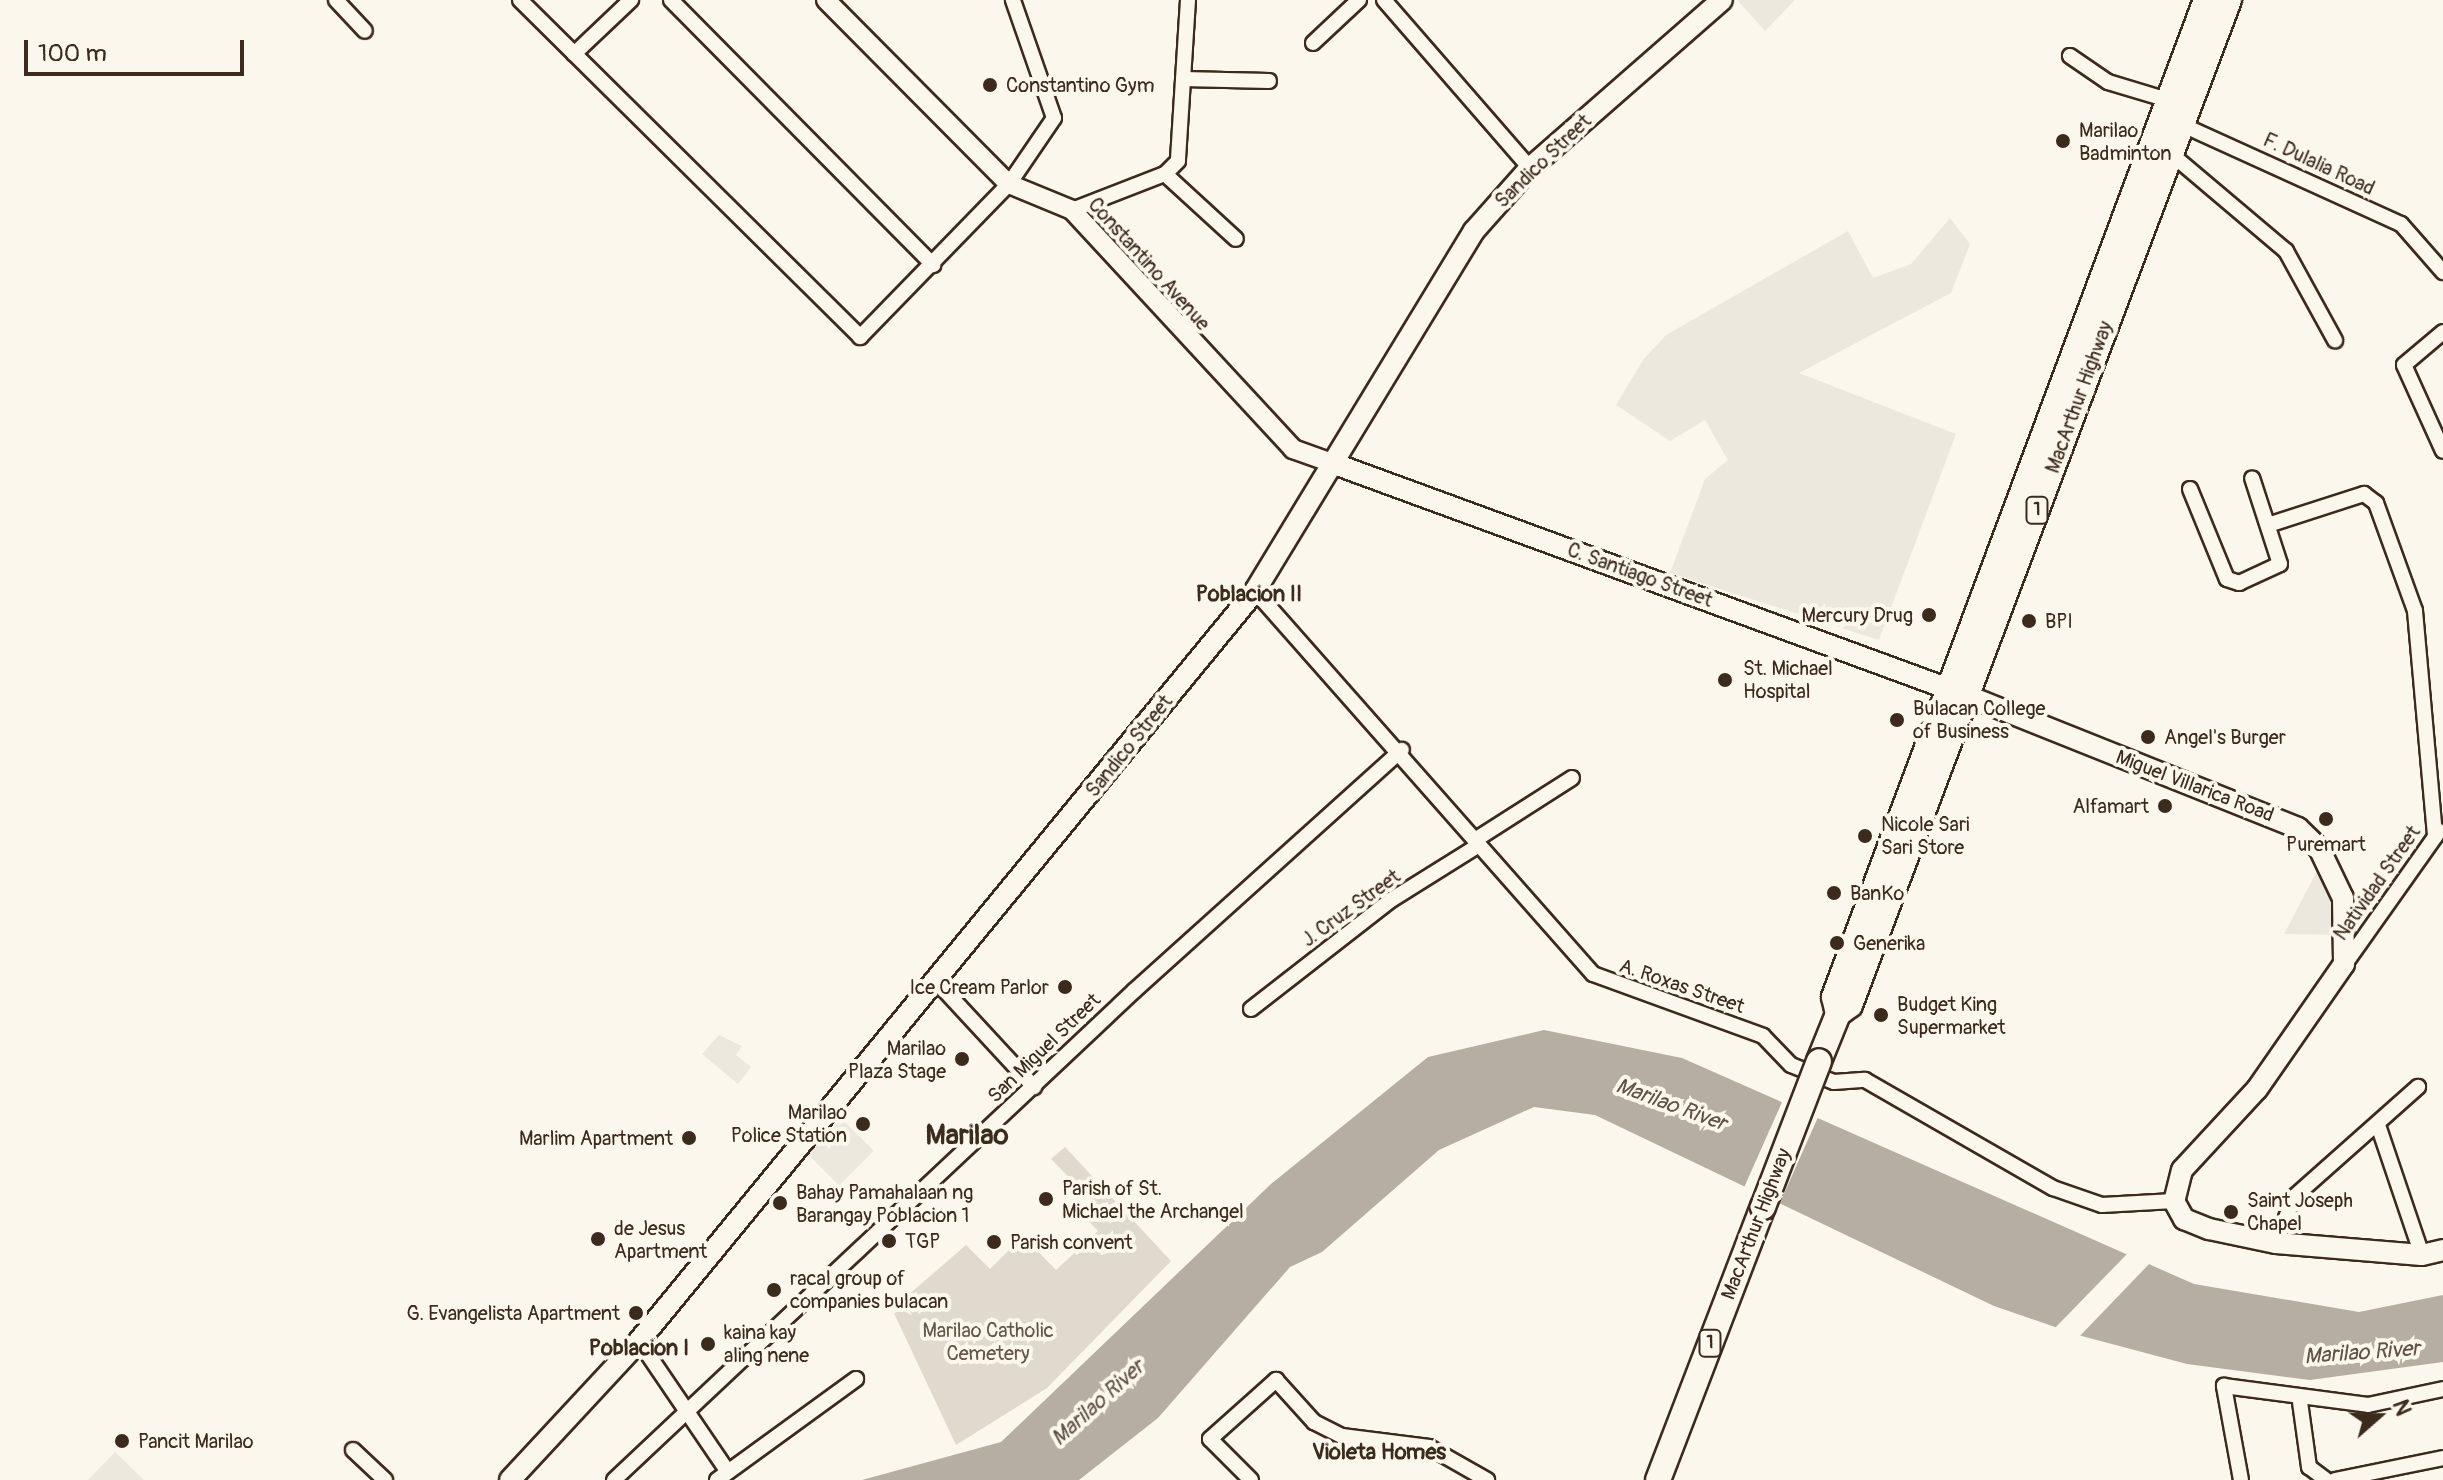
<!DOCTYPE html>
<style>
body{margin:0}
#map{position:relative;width:2443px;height:1480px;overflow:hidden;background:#fbf7ec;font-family:Pangolin,sans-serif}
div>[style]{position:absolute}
.built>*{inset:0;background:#ede8dd;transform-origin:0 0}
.green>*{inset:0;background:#dfd9ce}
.water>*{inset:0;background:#b6aea2}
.pier>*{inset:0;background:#fbf7ec;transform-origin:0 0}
.roads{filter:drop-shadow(2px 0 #3b2a1e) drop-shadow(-2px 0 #3b2a1e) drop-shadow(0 2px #3b2a1e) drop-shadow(0 -2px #3b2a1e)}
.minor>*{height:14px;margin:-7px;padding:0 7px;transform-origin:7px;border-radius:7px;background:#fbf7ec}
.tertiary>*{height:18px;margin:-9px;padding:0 9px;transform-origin:9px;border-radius:9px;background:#fbf7ec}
.secondary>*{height:20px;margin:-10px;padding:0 10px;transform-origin:10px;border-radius:10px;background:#fbf7ec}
.trunk>*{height:24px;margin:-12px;padding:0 12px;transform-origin:12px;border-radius:12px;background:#fbf7ec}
.bridges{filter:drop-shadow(2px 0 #3b2a1e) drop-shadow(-2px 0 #3b2a1e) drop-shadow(0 2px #3b2a1e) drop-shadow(0 -2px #3b2a1e)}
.trunk-bridge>*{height:24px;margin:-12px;padding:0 12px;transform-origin:12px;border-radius:12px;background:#fbf7ec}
.dots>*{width:22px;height:22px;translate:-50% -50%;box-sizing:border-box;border:4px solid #fbf7ec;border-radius:50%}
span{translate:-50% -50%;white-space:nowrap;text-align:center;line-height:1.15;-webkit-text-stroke:8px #fbf7ec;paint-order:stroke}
.shield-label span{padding:2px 6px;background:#fbf7ec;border:2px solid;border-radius:6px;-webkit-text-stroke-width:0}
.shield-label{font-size:18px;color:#3b2a1e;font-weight:700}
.poi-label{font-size:20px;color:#3b2a1e}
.left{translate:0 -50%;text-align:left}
.right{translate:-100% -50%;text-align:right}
.street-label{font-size:20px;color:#3b2a1e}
.park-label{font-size:20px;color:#64564a}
.neighbourhood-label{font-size:22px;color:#3b2a1e;font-weight:700}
.water-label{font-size:22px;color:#605246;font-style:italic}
.district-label{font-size:28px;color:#3b2a1e;font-weight:700}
.north{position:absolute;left:2339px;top:1376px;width:80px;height:80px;-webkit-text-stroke:6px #fbf7ec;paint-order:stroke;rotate:70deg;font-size:22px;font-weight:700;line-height:32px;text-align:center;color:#3b2a1e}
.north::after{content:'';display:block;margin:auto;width:28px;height:36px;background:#3b2a1e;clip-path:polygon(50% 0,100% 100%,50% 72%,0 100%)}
.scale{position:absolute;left:24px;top:40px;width:220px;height:36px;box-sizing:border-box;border:4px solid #3b2a1e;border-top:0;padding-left:10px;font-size:24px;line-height:28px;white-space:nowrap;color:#3b2a1e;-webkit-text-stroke:6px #fbf7ec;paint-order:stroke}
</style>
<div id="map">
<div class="built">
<div style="clip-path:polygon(1795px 0,1765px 31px,1738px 1px,1739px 0)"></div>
<div style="clip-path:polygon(1950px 218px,1970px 244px,1951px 293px,1799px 373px,1956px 434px,1879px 640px,1670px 573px,1705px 479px,1728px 460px,1705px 420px,1670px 441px,1616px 405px,1643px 360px,1666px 335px,1848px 231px,1873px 278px,1911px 264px)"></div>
<div style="clip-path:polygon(2317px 871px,2335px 910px,2335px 935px,2284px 934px)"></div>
<div style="clip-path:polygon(719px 1035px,742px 1046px,736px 1055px,751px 1067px,738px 1084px,702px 1054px)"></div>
<div style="left:842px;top:1119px;width:45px;height:49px;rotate:45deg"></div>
<div style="clip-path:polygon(115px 1452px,144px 1480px,88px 1480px)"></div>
</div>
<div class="green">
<div style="clip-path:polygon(1065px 1147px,1171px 1261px,1047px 1388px,956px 1445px,892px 1309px,966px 1245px,990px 1269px,1023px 1236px,1056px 1270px,1098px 1231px,1084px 1216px,1095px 1204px,1051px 1159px)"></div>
</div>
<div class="water">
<div style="clip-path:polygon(1544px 1030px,1682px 1058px,2194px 1284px,2359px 1312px,2443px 1295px,2443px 1362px,2310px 1380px,2187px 1364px,2078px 1335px,1994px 1306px,1595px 1115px,1534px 1107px,1439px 1150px,1322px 1252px,1290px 1267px,1158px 1418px,1079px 1480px,862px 1480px,1001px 1442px,1271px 1184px,1428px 1057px)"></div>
</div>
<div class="pier">
<div style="left:1783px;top:1100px;width:39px;height:101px;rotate:24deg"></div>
<div style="clip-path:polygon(2128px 1253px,2151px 1262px,2077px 1339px,2053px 1330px)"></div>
</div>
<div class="roads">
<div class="minor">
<div style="left:336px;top:0;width:42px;rotate:46.9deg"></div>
<div style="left:520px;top:0;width:479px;rotate:44.7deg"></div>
<div style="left:860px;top:337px;width:214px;rotate:-45.8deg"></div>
<div style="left:1009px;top:184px;width:80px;rotate:-55.7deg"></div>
<div style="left:1054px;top:118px;width:125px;rotate:-109.2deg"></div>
<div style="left:671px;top:0;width:373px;rotate:45.3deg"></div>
<div style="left:1188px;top:0;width:161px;rotate:93.6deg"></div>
<div style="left:1178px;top:161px;width:18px;rotate:135deg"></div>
<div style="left:1165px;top:174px;width:96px;rotate:42.5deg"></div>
<div style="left:1384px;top:0;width:223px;rotate:49deg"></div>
<div style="left:1313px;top:43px;width:63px;rotate:-43.1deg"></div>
<div style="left:574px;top:54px;width:79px;rotate:-43.5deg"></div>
<div style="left:2070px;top:56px;width:46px;rotate:34.4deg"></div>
<div style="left:2108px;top:82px;width:63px;rotate:16.7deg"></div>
<div style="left:1183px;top:79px;width:86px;rotate:1.3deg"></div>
<div style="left:2176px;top:122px;width:247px;rotate:24.4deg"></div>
<div style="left:2401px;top:224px;width:64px;rotate:48.8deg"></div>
<div style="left:2170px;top:153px;width:152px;rotate:40.2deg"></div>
<div style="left:2286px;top:251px;width:102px;rotate:61.2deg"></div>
<div style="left:1072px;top:210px;width:100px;rotate:-21.2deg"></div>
<div style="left:2443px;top:332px;width:51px;rotate:139.8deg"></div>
<div style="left:2404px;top:365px;width:94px;rotate:65.6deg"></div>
<div style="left:2190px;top:489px;width:97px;rotate:67.7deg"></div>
<div style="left:2227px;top:579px;width:13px;rotate:18deg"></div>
<div style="left:2239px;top:583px;width:45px;rotate:-24.9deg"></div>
<div style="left:2280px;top:564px;width:90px;rotate:-108deg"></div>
<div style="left:2271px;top:524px;width:98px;rotate:-17.9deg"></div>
<div style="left:2364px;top:494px;width:15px;rotate:37deg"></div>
<div style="left:2376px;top:503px;width:115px;rotate:70.1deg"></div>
<div style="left:2415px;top:611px;width:226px;rotate:84.9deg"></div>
<div style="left:1255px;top:591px;width:511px;rotate:48.57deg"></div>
<div style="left:1593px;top:974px;width:181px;rotate:20deg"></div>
<div style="left:1763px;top:1036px;width:40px;rotate:46deg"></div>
<div style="left:1791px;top:1065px;width:46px;rotate:21.6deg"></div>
<div style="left:1834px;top:1082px;width:31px;rotate:-4deg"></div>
<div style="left:1865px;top:1080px;width:217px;rotate:29.9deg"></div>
<div style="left:2053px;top:1188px;width:52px;rotate:19.1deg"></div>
<div style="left:2102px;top:1205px;width:72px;rotate:-3.2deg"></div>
<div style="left:1475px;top:840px;width:115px;rotate:-32.6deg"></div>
<div style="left:2345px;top:964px;width:163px;rotate:-54.7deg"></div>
<div style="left:935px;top:980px;width:146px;rotate:47.2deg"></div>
<div style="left:1251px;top:1009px;width:177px;rotate:-37.9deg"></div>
<div style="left:1391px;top:900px;width:104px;rotate:-32deg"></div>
<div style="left:2378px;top:1125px;width:137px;rotate:71.3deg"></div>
<div style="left:2276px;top:1243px;width:49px;rotate:-68.6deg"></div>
<div style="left:2294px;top:1197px;width:166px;rotate:-41.6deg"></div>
<div style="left:639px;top:1341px;width:155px;rotate:55.8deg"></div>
<div style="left:2300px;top:1402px;width:66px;rotate:82.1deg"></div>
<div style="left:2309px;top:1467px;width:21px;rotate:37deg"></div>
<div style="left:353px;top:1450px;width:44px;rotate:43.2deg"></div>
<div style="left:614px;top:1480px;width:715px;rotate:-43.24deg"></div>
<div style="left:1135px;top:990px;width:359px;rotate:-42deg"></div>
<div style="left:717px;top:1480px;width:172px;rotate:-36deg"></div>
<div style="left:1251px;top:1480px;width:58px;rotate:-135deg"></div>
<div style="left:1210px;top:1439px;width:89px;rotate:-41.8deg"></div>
<div style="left:1276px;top:1380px;width:57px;rotate:47.9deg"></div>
<div style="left:1314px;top:1422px;width:31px;rotate:27deg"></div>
<div style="left:1342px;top:1436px;width:88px;rotate:7.2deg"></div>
<div style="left:1429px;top:1447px;width:67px;rotate:29.6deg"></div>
<div style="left:2241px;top:1480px;width:96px;rotate:-100.3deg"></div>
<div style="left:2224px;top:1386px;width:145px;rotate:7.5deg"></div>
<div style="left:2368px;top:1405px;width:77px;rotate:-12deg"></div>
<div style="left:2335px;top:1480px;width:110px;rotate:-11.5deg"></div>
</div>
<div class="tertiary">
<div style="left:826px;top:0;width:260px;rotate:45.2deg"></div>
<div style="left:1009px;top:184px;width:68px;rotate:22.4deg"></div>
<div style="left:1072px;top:210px;width:326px;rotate:47.2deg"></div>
<div style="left:1293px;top:449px;width:41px;rotate:19.7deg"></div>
</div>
<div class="secondary">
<div style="left:1332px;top:463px;width:677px;rotate:20.12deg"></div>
<div style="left:1968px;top:696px;width:355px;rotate:21.8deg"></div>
<div style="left:2298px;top:828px;width:29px;rotate:44deg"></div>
<div style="left:2319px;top:848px;width:55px;rotate:64.4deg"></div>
<div style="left:2343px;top:898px;width:66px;rotate:89.1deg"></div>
<div style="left:2344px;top:964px;width:152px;rotate:124.8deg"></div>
<div style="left:2257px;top:1089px;width:110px;rotate:132.8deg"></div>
<div style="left:2182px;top:1170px;width:32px;rotate:104deg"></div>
<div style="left:2174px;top:1201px;width:21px;rotate:61deg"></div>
<div style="left:2184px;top:1219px;width:27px;rotate:22deg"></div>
<div style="left:2209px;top:1229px;width:68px;rotate:11.8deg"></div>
<div style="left:2276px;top:1243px;width:146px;rotate:4.7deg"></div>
<div style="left:2422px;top:1255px;width:22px;rotate:-13deg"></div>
<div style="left:510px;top:1480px;width:190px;rotate:-47.1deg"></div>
<div style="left:639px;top:1341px;width:971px;rotate:-50.6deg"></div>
<div style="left:1255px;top:591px;width:421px;rotate:-58.7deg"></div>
<div style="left:1474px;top:231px;width:84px;rotate:-48.4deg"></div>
<div style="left:1530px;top:168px;width:255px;rotate:-41.2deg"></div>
</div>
<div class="trunk">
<div style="left:1838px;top:1014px;width:17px;rotate:-103deg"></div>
<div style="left:1834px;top:997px;width:1064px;rotate:-69.54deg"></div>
<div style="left:1819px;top:1061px;width:51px;rotate:-68deg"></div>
<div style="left:1838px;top:1014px;width:15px;rotate:-37deg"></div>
<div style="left:1850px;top:1005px;width:1074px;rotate:-69.34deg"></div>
<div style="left:1658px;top:1480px;width:292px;rotate:-69deg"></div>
</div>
</div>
<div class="bridges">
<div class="trunk-bridge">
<div style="left:1763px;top:1207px;width:156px;rotate:-69deg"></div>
</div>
</div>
<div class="dots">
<div style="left:990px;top:85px;background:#3b2a1e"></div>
<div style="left:2063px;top:141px;background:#3b2a1e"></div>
<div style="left:1929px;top:615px;background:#3b2a1e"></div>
<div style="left:2029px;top:621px;background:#3b2a1e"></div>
<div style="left:1725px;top:680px;background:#3b2a1e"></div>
<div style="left:1897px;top:720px;background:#3b2a1e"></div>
<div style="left:2148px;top:737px;background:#3b2a1e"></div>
<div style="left:2165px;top:806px;background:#3b2a1e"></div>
<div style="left:2326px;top:819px;background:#3b2a1e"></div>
<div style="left:1865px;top:836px;background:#3b2a1e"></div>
<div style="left:1834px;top:893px;background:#3b2a1e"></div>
<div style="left:1837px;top:943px;background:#3b2a1e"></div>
<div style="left:1065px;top:987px;background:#3b2a1e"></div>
<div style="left:1881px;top:1015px;background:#3b2a1e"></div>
<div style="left:962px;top:1059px;background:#3b2a1e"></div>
<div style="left:863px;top:1124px;background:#3b2a1e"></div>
<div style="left:689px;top:1138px;background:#3b2a1e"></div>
<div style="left:1046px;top:1199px;background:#3b2a1e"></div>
<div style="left:780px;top:1203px;background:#3b2a1e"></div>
<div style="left:2231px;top:1212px;background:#3b2a1e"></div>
<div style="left:598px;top:1239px;background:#3b2a1e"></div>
<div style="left:889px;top:1241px;background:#3b2a1e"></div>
<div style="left:994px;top:1242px;background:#3b2a1e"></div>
<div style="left:774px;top:1290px;background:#3b2a1e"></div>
<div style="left:636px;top:1313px;background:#3b2a1e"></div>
<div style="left:708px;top:1344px;background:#3b2a1e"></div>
<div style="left:122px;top:1441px;background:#3b2a1e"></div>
</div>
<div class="shield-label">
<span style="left:2037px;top:510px">1</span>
<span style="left:1710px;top:1343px">1</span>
</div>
<div class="poi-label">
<span class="left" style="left:1006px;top:85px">Constantino Gym</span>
<span class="left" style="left:2079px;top:142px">Marilao<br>Badminton</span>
<span class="right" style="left:1913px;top:615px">Mercury Drug</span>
<span class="left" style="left:2045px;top:621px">BPI</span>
<span class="left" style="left:1743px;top:680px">St. Michael<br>Hospital</span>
<span class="left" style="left:1913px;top:720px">Bulacan College<br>of Business</span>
<span class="left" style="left:2164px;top:737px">Angel's Burger</span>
<span class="right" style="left:2149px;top:806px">Alfamart</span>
<span class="left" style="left:1881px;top:836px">Nicole Sari<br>Sari Store</span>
<span style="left:2326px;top:844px">Puremart</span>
<span class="left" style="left:1850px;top:893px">BanKo</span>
<span class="left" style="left:1853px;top:943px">Generika</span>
<span class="right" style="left:1049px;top:987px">Ice Cream Parlor</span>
<span class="left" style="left:1897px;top:1016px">Budget King<br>Supermarket</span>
<span class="right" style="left:946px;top:1060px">Marilao<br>Plaza Stage</span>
<span class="right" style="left:847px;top:1124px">Marilao<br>Police Station</span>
<span class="right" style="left:673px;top:1138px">Marlim Apartment</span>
<span class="left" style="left:1062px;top:1200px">Parish of St.<br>Michael the Archangel</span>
<span class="left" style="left:796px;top:1204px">Bahay Pamahalaan ng<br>Barangay Poblacion 1</span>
<span class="left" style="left:2247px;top:1212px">Saint Joseph<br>Chapel</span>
<span class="left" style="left:614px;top:1240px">de Jesus<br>Apartment</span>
<span class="left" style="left:905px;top:1241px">TGP</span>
<span class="left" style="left:1010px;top:1242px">Parish convent</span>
<span class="left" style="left:790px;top:1290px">racal group of<br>companies bulacan</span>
<span class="right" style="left:620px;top:1313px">G. Evangelista Apartment</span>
<span class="left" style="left:724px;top:1344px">kaina kay<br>aling nene</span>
<span class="left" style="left:138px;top:1441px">Pancit Marilao</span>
</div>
<div class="street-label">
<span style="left:1543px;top:161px;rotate:-44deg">Sandico Street</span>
<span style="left:2319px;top:164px;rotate:25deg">F. Dulalia Road</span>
<span style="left:1149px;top:264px;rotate:48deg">Constantino Avenue</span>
<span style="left:2079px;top:397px;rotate:-70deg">MacArthur Highway</span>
<span style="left:1640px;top:575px;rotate:20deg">C. Santiago Street</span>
<span style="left:1129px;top:746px;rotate:-51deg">Sandico Street</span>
<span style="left:2195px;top:786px;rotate:21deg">Miguel Villarica Road</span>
<span style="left:2377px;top:883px;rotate:-55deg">Natividad Street</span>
<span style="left:1351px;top:908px;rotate:-36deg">J. Cruz Street</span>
<span style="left:1682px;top:986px;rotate:19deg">A. Roxas Street</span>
<span style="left:1044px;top:1048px;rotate:-44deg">San Miguel Street</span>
<span style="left:1756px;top:1224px;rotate:-69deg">MacArthur Highway</span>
</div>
<div class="park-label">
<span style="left:988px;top:1342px">Marilao Catholic<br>Cemetery</span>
</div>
<div class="neighbourhood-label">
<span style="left:1249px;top:595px">Poblacion II</span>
<span style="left:639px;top:1349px">Poblacion I</span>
<span style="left:1379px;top:1453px">Violeta Homes</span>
</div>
<div class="water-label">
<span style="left:1671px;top:1105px;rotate:20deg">Marilao River</span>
<span style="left:2362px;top:1353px;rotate:-4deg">Marilao River</span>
<span style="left:1098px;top:1403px;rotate:-42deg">Marilao River</span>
</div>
<div class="district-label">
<span style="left:967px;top:1136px">Marilao</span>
</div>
<div class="north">N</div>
<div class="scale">100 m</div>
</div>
